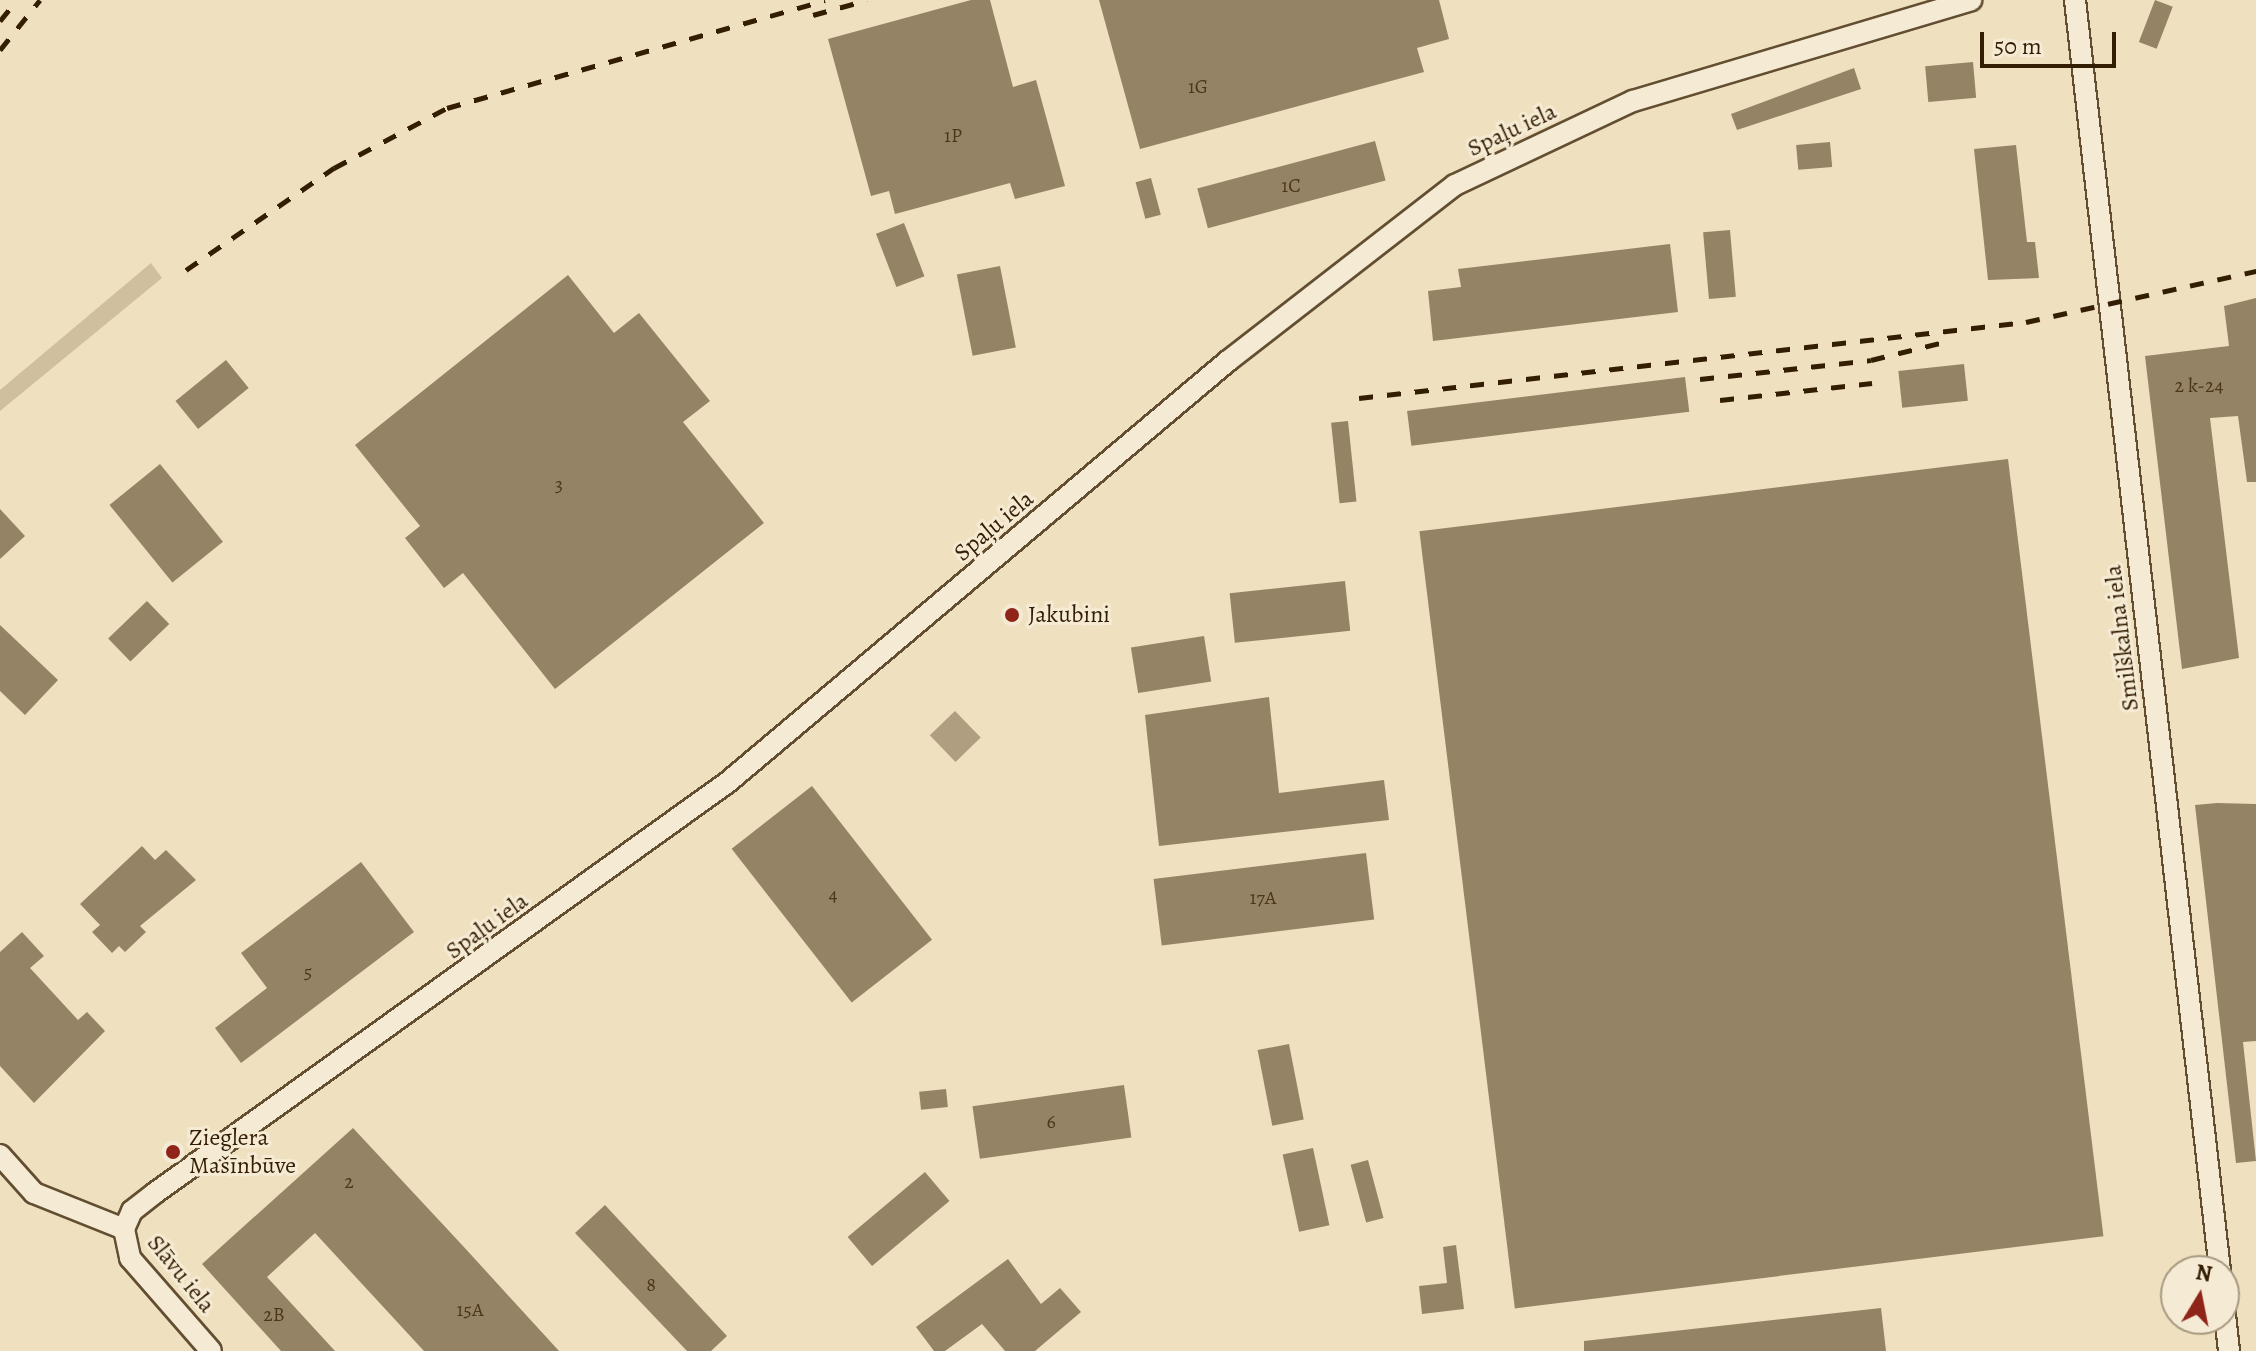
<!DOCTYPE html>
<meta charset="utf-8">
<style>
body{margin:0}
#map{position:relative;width:2256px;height:1351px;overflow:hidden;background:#efe0bf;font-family:Alegreya,serif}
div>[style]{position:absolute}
.green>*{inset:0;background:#cfbf9f}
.water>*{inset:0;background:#af9e7f;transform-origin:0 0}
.building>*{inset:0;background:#958365;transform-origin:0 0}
.roads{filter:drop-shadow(2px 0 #634e32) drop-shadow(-2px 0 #634e32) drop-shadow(0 2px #634e32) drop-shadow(0 -2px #634e32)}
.street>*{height:20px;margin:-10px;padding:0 10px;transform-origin:10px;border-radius:10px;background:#f5ebd5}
.rail>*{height:5px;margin-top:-2.5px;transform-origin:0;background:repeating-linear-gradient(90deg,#341e03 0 14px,transparent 0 28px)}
.dots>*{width:22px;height:22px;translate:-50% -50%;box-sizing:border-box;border:4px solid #f5ebd5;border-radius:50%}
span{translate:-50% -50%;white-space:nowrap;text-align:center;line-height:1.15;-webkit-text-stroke:6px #f5ebd5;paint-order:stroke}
.number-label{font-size:20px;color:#4c371c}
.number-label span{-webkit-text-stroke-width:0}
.street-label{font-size:24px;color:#341e03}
.poi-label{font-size:24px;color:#341e03}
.left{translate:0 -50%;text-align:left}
.north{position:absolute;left:2160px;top:1255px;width:80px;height:80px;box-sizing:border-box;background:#f5ebd5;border:2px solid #a89981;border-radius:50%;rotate:10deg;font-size:22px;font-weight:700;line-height:32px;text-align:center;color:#341e03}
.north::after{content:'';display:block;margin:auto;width:28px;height:36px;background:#8f2418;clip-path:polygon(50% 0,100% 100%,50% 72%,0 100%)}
.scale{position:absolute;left:1980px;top:32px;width:136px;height:36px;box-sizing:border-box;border:4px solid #341e03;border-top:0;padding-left:10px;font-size:24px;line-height:28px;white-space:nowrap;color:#341e03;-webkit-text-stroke:6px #f5ebd5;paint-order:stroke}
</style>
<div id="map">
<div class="green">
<div style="clip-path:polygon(151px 263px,162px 278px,0 411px,0 390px)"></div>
</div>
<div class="water">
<div style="left:955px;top:711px;width:37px;height:35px;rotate:46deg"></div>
</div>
<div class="building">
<div style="clip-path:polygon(971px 0,990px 0,1013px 87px,1036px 80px,1065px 186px,1015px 199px,1010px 183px,895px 214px,889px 191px,871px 196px,828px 39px)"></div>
<div style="clip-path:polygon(1099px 0,1439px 0,1449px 39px,1417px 48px,1424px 72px,1140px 149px)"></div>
<div style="left:2155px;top:0;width:19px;height:45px;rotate:21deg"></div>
<div style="left:1973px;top:62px;width:36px;height:48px;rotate:85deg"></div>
<div style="clip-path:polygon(1854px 68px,1861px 89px,1737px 130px,1731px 114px)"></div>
<div style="left:1375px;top:141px;width:41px;height:184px;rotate:75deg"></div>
<div style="left:1830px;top:142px;width:25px;height:34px;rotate:85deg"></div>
<div style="clip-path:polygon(2016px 145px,2027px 242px,2035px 242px,2039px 278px,1988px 280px,1974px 149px)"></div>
<div style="left:1151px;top:178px;width:38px;height:16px;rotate:75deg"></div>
<div style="left:904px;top:223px;width:57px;height:30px;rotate:69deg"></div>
<div style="left:1730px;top:230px;width:67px;height:27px;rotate:85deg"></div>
<div style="clip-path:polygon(1670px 244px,1678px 312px,1433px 341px,1428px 291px,1461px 287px,1458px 269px)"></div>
<div style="left:1000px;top:266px;width:83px;height:44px;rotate:79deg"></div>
<div style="clip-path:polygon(568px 275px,614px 333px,639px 313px,710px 401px,683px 422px,764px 523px,555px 689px,463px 573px,444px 588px,405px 538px,420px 526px,355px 445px)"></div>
<div style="clip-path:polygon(2256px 298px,2256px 482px,2247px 482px,2238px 416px,2210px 418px,2239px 658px,2182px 669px,2145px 356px,2229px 346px,2224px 306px)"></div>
<div style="left:226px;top:360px;width:36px;height:65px;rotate:51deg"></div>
<div style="left:1964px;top:364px;width:37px;height:66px;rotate:84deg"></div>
<div style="left:1685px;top:377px;width:35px;height:280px;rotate:83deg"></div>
<div style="left:1348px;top:421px;width:81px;height:17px;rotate:84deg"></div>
<div style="left:2008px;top:459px;width:783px;height:593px;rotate:83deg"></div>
<div style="left:160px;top:464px;width:100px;height:65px;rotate:51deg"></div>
<div style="clip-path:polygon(0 509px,25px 536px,0 559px)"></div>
<div style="left:1345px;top:581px;width:50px;height:116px;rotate:84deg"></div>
<div style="left:147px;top:601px;width:32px;height:54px;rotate:46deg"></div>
<div style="clip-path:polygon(0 625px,58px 680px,25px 715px,0 691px)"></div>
<div style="left:1204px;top:636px;width:46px;height:74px;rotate:81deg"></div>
<div style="clip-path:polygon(1269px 697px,1279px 793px,1384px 780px,1389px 820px,1159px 846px,1145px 715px)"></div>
<div style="left:812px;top:786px;width:195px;height:102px;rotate:52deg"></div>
<div style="clip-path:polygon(2217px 803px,2256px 804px,2256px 1041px,2243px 1042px,2256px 1161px,2236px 1163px,2195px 805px)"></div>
<div style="clip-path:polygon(142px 846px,155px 860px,166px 850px,196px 880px,140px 926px,146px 932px,125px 952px,119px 946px,112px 953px,92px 932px,100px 925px,80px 904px)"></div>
<div style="left:1366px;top:853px;width:67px;height:214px;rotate:83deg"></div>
<div style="clip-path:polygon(361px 862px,414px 932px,241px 1063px,215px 1028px,267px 988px,241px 953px)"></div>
<div style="clip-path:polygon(22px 932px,44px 956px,30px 968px,78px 1020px,87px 1012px,105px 1031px,34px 1103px,0 1066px,0 952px)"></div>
<div style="left:1289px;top:1044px;width:77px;height:32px;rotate:79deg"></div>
<div style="left:1124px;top:1085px;width:53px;height:153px;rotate:82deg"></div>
<div style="left:946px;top:1089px;width:18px;height:27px;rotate:84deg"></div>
<div style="clip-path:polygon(353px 1128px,463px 1246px,559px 1351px,424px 1351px,315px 1233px,267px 1277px,335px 1351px,281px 1351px,202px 1264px)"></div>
<div style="left:1313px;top:1148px;width:79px;height:31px;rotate:78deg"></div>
<div style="left:1368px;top:1160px;width:60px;height:18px;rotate:75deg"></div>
<div style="left:925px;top:1172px;width:38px;height:101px;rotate:50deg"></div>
<div style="clip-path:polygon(605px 1205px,727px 1336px,711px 1351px,687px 1351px,575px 1233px)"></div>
<div style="clip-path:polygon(1456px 1245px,1464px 1309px,1422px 1314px,1419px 1286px,1447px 1283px,1443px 1247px)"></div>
<div style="clip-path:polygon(1008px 1259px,1041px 1304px,1060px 1288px,1081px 1312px,1035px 1351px,1005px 1351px,982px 1324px,945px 1351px,934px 1351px,916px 1327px)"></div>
<div style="clip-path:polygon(1881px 1308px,1886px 1351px,1584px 1351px,1584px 1341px)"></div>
</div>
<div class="roads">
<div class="street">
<div style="left:2075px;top:0;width:1279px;rotate:83.49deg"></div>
<div style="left:0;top:1155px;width:51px;rotate:48.2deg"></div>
<div style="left:34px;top:1193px;width:97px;rotate:21.8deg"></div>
<div style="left:124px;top:1229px;width:30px;rotate:78deg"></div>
<div style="left:130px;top:1258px;width:123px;rotate:48.9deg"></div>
<div style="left:124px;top:1229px;width:20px;rotate:-66deg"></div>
<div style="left:132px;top:1211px;width:29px;rotate:-38deg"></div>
<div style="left:155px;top:1193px;width:705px;rotate:-35.65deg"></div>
<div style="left:728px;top:782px;width:654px;rotate:-40.1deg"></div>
<div style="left:1228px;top:361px;width:287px;rotate:-37.8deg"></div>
<div style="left:1455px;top:185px;width:197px;rotate:-25.3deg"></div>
<div style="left:1633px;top:101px;width:353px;rotate:-16.6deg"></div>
<div style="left:2224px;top:1306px;width:45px;rotate:83.7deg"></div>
</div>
</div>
<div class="rail">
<div style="left:813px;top:15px;width:56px;rotate:-15.5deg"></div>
<div style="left:0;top:21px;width:27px;rotate:-51deg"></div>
<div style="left:0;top:50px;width:64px;rotate:-51.3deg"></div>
<div style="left:186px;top:270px;width:180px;rotate:-34.6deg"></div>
<div style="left:334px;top:168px;width:128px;rotate:-28deg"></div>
<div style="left:447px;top:108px;width:393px;rotate:-15.9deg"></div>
<div style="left:1700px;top:379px;width:172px;rotate:-6.3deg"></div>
<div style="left:1871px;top:360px;width:83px;rotate:-13.9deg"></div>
<div style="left:1359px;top:398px;width:671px;rotate:-6.5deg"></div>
<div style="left:2026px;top:322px;width:236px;rotate:-12.5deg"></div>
<div style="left:1720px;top:400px;width:153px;rotate:-6.4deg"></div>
</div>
<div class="dots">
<div style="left:1012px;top:615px;background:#8f2418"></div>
<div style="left:173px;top:1152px;background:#8f2418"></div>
</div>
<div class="number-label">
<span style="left:1198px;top:86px">1G</span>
<span style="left:953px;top:135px">1P</span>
<span style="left:1291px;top:185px">1C</span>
<span style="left:2199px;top:385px">2 k-24</span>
<span style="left:559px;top:484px">3</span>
<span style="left:833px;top:894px">4</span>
<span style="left:1263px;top:897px">17A</span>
<span style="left:308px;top:971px">5</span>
<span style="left:1051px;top:1121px">6</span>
<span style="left:349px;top:1181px">2</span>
<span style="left:651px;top:1284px">8</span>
<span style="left:470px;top:1309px">15A</span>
<span style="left:274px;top:1314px">2B</span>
</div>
<div class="street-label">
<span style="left:1512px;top:130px;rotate:-25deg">Spaļu iela</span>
<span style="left:994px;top:526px;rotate:-40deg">Spaļu iela</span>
<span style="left:2122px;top:638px;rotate:-97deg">Smilškalna iela</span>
<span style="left:487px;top:926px;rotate:-36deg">Spaļu iela</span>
<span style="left:181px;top:1274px;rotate:51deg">Slāvu iela</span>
</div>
<div class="poi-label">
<span class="left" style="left:1028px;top:615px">Jakubini</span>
<span class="left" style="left:189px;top:1152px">Zieglera<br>Mašīnbūve</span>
</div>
<div class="north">N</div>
<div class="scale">50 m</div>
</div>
